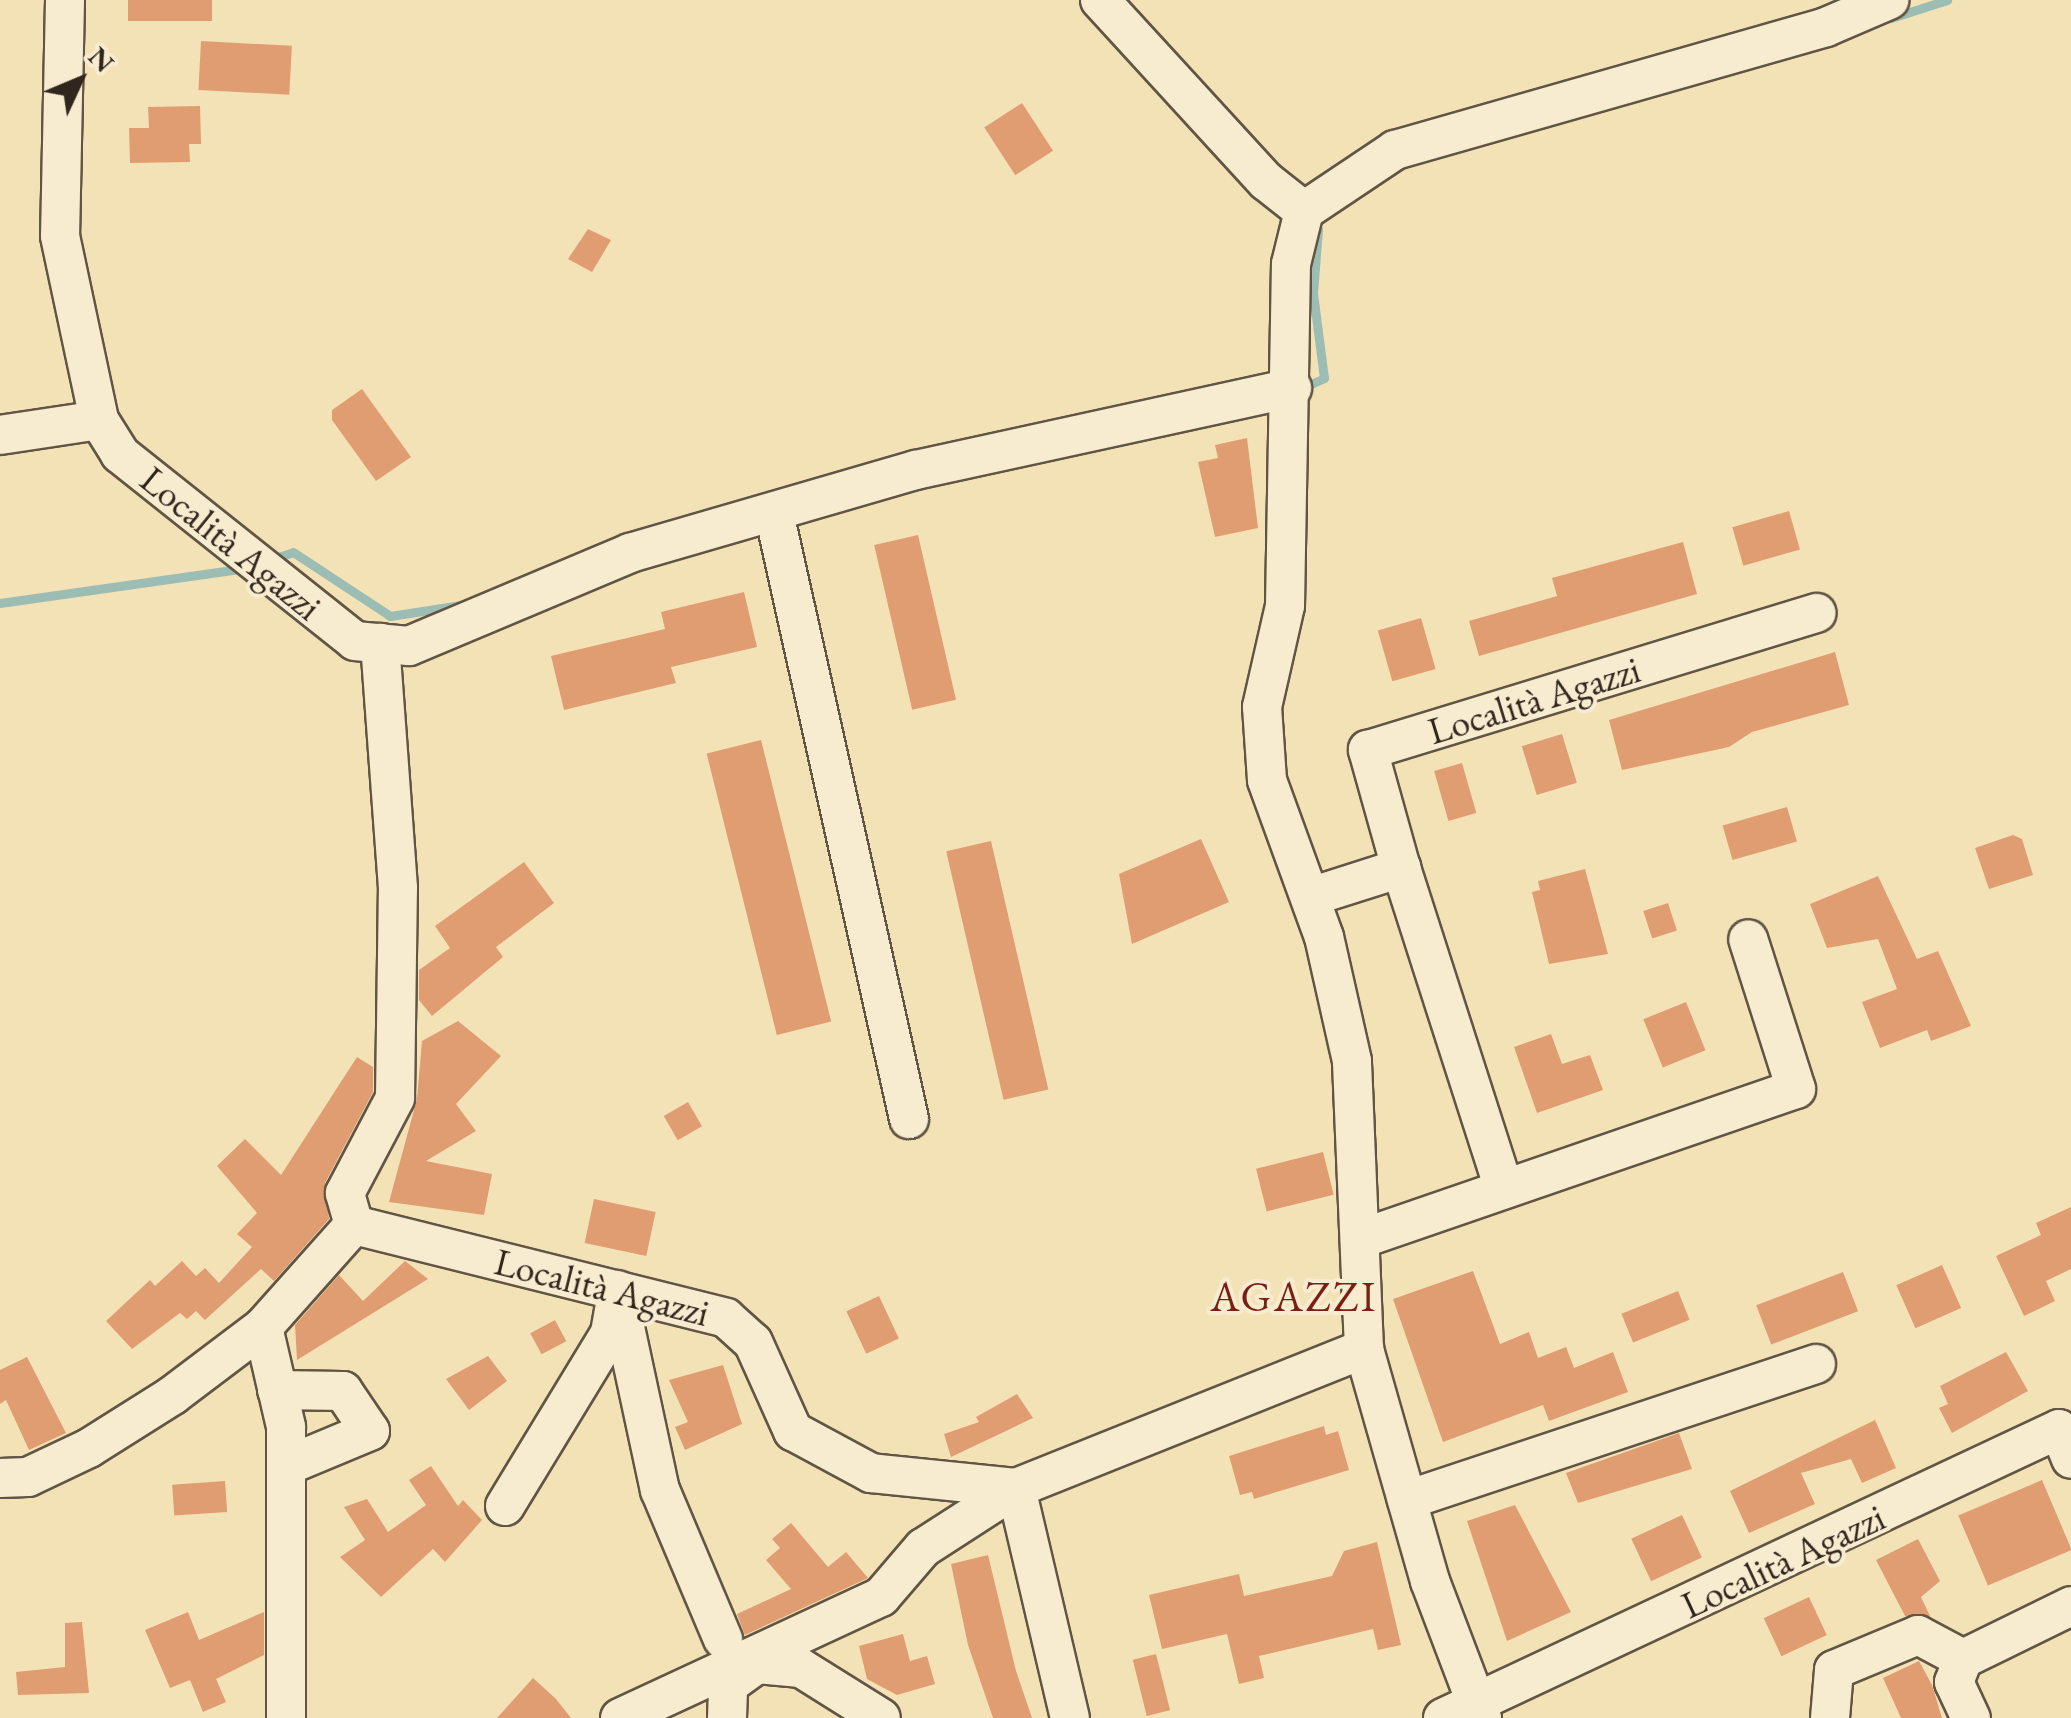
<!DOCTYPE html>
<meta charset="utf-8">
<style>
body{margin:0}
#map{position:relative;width:2071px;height:1718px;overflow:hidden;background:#f4e2b7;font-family:"EB Garamond",serif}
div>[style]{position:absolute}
.stream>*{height:9px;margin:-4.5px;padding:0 4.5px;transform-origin:4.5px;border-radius:4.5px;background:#9cbdb3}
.building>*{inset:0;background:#e19d72;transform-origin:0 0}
.roads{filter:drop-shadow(2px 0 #615544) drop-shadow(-2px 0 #615544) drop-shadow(0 2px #615544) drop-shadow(0 -2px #615544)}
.minor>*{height:38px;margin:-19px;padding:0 19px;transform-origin:19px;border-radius:19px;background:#f8ecd0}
span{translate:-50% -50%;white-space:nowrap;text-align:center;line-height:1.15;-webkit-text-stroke:8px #f8ecd0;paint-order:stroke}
.street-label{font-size:38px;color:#30261d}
.quarter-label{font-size:42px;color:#7a1f14;letter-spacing:2.5px}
.north{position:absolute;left:30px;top:30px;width:100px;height:100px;-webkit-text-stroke:8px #f8ecd0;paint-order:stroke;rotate:46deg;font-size:28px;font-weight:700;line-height:40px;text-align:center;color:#30261d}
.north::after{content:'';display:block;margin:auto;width:35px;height:45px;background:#30261d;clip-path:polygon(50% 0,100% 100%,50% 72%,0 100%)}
</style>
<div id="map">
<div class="stream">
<div style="left:1891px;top:18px;width:59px;rotate:-17.8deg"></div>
<div style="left:1302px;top:388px;width:24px;rotate:-24deg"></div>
<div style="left:1324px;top:378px;width:86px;rotate:-97.4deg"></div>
<div style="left:1313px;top:293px;width:64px;rotate:-85.5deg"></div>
<div style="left:269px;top:560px;width:25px;rotate:-18deg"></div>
<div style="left:293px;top:552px;width:116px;rotate:33.4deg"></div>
<div style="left:390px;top:616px;width:72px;rotate:-8.8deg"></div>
<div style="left:0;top:603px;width:247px;rotate:-8.1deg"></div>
</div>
<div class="building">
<div style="left:128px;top:0;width:84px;height:21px"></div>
<div style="left:201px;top:41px;width:91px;height:49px;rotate:3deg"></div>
<div style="left:1022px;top:103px;width:57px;height:45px;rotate:57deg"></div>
<div style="clip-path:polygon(200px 106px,201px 144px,189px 144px,190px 162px,130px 163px,129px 128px,149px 128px,148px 107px)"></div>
<div style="clip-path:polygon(588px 229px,611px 240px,592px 272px,568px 259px)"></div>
<div style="clip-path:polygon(362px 389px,411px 457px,376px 481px,332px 420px,332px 410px)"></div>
<div style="clip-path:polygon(1247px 438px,1258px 528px,1215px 537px,1198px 462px,1218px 458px,1215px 445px)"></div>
<div style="left:1789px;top:511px;width:40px;height:59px;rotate:74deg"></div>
<div style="left:918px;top:535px;width:169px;height:45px;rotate:77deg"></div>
<div style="clip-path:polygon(1683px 542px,1697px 594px,1479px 656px,1469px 621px,1557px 596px,1552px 578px)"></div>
<div style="clip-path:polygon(744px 592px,757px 647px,671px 667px,676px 683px,564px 710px,551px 656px,665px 629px,661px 612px)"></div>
<div style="left:1421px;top:618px;width:53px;height:45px;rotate:74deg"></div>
<div style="clip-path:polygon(1835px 652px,1849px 705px,1752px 732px,1729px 747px,1622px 770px,1609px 720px)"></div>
<div style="left:1562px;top:734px;width:51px;height:42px;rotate:73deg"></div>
<div style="left:761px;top:740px;width:290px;height:56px;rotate:76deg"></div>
<div style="left:1462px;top:763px;width:52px;height:29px;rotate:74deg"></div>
<div style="left:1787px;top:807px;width:36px;height:67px;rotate:74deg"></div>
<div style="clip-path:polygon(2013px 835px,2022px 839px,2033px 875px,1989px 889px,1975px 848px)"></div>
<div style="clip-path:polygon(1201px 839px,1229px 902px,1132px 944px,1119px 874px)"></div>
<div style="left:991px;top:841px;width:255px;height:46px;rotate:77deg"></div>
<div style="clip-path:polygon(524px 862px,554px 903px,496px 947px,503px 957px,432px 1016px,419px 1000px,419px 970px,450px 948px,435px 926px)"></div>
<div style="clip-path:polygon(1585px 869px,1608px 954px,1549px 964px,1532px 892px,1540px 890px,1538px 881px)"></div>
<div style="clip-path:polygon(1878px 876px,1917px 959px,1938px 951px,1971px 1026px,1931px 1041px,1927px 1030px,1880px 1048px,1862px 1002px,1897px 989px,1878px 939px,1827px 948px,1810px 904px)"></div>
<div style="left:1668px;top:903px;width:29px;height:26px;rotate:72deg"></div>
<div style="left:1686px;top:1002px;width:52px;height:46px;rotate:68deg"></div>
<div style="clip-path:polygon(458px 1021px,501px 1056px,456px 1104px,476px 1131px,426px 1161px,492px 1174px,484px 1215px,389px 1202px,417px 1099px,422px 1041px)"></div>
<div style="clip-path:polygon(1551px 1034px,1562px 1064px,1590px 1055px,1603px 1090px,1537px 1113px,1514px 1047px)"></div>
<div style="clip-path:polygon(357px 1057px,373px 1067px,373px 1092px,325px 1183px,329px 1219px,274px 1281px,261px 1269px,205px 1320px,196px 1311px,187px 1319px,180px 1313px,132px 1349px,106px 1321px,150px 1280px,155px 1286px,182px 1261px,196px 1276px,205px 1268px,219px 1283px,252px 1247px,237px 1234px,257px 1213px,217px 1166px,245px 1139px,281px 1175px)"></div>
<div style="left:688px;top:1102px;width:28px;height:28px;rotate:60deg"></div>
<div style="left:1323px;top:1152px;width:44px;height:69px;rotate:76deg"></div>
<div style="left:594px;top:1199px;width:63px;height:45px;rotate:12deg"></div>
<div style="clip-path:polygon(2071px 1207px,2071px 1269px,2046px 1281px,2055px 1301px,2024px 1316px,1996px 1256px,2041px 1235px,2036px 1223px)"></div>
<div style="clip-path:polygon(405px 1261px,428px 1279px,297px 1360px,295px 1325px,339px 1275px,363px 1301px)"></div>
<div style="left:1942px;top:1265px;width:47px;height:50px;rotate:66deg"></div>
<div style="clip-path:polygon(1473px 1271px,1500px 1344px,1529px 1332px,1538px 1358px,1566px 1347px,1574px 1368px,1613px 1352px,1628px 1392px,1549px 1421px,1543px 1405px,1443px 1442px,1393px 1299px)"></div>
<div style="left:1843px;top:1272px;width:42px;height:93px;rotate:69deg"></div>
<div style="left:1678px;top:1291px;width:31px;height:61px;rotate:68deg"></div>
<div style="left:879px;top:1296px;width:47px;height:36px;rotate:65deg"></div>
<div style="left:555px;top:1320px;width:24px;height:28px;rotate:62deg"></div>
<div style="clip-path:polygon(2006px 1352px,2028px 1391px,1952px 1433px,1939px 1408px,1948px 1404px,1940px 1386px)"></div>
<div style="clip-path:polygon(488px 1356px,507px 1381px,469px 1410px,446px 1379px)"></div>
<div style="clip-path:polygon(27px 1357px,66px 1433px,29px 1450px,6px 1400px,0 1404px,0 1370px)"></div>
<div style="clip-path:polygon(723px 1365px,742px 1424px,685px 1450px,675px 1427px,688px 1422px,669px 1380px)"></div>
<div style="clip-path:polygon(1017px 1394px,1033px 1418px,951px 1457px,944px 1434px,979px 1422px,976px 1417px)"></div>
<div style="clip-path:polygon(1875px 1420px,1896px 1468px,1862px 1483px,1851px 1459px,1801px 1473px,1815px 1504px,1749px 1533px,1730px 1491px)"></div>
<div style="clip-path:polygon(1324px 1426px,1326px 1435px,1338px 1431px,1349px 1470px,1254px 1499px,1252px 1492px,1240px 1495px,1229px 1456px)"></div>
<div style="clip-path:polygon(1679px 1433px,1692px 1469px,1578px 1503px,1566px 1473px)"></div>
<div style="clip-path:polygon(431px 1466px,458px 1506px,463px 1500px,482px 1520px,445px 1562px,433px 1549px,381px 1597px,340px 1557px,365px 1540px,344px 1507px,367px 1499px,388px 1532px,426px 1505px,409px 1480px)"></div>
<div style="left:2042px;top:1480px;width:76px;height:91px;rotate:67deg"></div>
<div style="left:225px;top:1481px;width:31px;height:53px;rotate:86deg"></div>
<div style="clip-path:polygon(1515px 1505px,1571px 1612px,1507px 1641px,1467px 1521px)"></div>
<div style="left:1682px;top:1515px;width:47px;height:56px;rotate:65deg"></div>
<div style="clip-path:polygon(791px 1523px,828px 1567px,846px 1552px,868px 1578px,745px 1635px,737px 1614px,791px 1589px,766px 1560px,780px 1548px,772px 1539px)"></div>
<div style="clip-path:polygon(1918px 1539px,1940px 1581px,1921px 1597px,1930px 1616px,1905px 1616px,1876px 1560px)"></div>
<div style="clip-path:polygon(1377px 1542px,1401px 1645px,1378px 1650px,1373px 1629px,1259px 1656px,1264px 1678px,1239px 1684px,1227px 1634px,1162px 1649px,1149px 1595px,1239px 1574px,1244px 1596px,1332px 1576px,1344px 1551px)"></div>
<div style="clip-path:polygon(988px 1555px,1016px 1671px,1032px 1718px,993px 1718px,968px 1645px,951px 1564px)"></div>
<div style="left:1809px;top:1597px;width:42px;height:50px;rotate:65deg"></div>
<div style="clip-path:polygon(188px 1612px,199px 1640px,264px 1612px,264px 1655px,216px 1679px,226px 1702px,203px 1712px,190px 1680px,170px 1688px,145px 1630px)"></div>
<div style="clip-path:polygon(82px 1622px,89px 1693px,18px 1695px,16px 1672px,65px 1667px,65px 1623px)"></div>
<div style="clip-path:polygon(903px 1634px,910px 1661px,927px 1656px,935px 1684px,897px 1695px,867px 1679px,859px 1646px)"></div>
<div style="left:1156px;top:1654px;width:58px;height:24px;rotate:76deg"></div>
<div style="clip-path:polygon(1919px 1661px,1932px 1685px,1942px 1718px,1901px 1718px,1883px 1678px)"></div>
<div style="clip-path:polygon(533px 1678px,556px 1699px,571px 1718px,497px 1718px)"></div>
</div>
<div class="roads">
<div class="minor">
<div style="left:65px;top:0;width:236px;rotate:91.2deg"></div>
<div style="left:60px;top:236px;width:188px;rotate:78deg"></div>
<div style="left:99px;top:420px;width:40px;rotate:58deg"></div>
<div style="left:120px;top:454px;width:300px;rotate:38.5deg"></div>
<div style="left:355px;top:641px;width:54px;rotate:5.3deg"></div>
<div style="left:409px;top:646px;width:240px;rotate:-22.8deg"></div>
<div style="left:630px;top:553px;width:298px;rotate:-16.2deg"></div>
<div style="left:916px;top:470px;width:385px;rotate:-12.3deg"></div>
<div style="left:1100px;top:0;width:246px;rotate:47.5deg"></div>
<div style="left:1266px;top:181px;width:48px;rotate:38.3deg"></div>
<div style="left:0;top:435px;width:100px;rotate:-8.6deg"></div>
<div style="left:774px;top:513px;width:621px;rotate:77.44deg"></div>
<div style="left:1401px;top:868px;width:337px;rotate:72.2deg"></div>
<div style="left:1310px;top:897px;width:96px;rotate:-17.7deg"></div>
<div style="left:1401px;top:868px;width:123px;rotate:-105.6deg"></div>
<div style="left:1368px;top:750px;width:469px;rotate:-17deg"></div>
<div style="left:354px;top:1225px;width:383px;rotate:14deg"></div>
<div style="left:726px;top:1318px;width:36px;rotate:42deg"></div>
<div style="left:753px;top:1342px;width:98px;rotate:65.8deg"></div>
<div style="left:793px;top:1431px;width:89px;rotate:28.3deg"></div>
<div style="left:871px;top:1473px;width:146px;rotate:5.9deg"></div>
<div style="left:1016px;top:1488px;width:375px;rotate:-21.8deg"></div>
<div style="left:1360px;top:1239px;width:461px;rotate:-19deg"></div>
<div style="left:1796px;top:1089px;width:157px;rotate:-107.7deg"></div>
<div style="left:617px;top:1290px;width:205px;rotate:77.9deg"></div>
<div style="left:660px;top:1490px;width:162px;rotate:67.1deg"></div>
<div style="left:263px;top:1327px;width:103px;rotate:77deg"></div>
<div style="left:286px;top:1427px;width:291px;rotate:90deg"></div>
<div style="left:277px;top:1390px;width:66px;rotate:0.9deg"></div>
<div style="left:343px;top:1391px;width:48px;rotate:56deg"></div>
<div style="left:370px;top:1431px;width:91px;rotate:157.4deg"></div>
<div style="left:0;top:1478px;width:28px;rotate:-2deg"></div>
<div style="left:28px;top:1477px;width:68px;rotate:-25.4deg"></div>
<div style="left:89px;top:1448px;width:99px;rotate:-32.2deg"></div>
<div style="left:173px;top:1395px;width:113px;rotate:-37.1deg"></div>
<div style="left:263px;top:1327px;width:137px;rotate:-48.3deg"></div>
<div style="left:354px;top:1225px;width:33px;rotate:-106deg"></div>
<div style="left:345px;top:1193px;width:107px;rotate:-62.2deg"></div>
<div style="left:395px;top:1098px;width:210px;rotate:-89.2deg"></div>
<div style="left:398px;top:888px;width:246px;rotate:-94.2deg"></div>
<div style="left:1407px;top:1500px;width:431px;rotate:-18.4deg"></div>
<div style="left:505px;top:1506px;width:202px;rotate:-58.7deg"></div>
<div style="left:610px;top:1333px;width:36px;rotate:-80deg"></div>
<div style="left:1963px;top:1659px;width:120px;rotate:-26.1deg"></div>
<div style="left:1963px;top:1659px;width:25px;rotate:111deg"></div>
<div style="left:1954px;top:1682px;width:40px;rotate:65deg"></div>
<div style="left:620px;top:1718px;width:288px;rotate:-24.9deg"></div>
<div style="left:881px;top:1597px;width:65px;rotate:-49.4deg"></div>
<div style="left:923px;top:1548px;width:111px;rotate:-32.8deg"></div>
<div style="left:1016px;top:1488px;width:236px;rotate:76.8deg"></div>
<div style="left:727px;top:1718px;width:33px;rotate:-88deg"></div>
<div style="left:728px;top:1685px;width:36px;rotate:-36deg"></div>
<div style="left:757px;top:1664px;width:44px;rotate:5.2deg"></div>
<div style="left:801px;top:1668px;width:94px;rotate:32deg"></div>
<div style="left:1443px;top:1718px;width:680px;rotate:-25.13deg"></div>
<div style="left:2059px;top:1429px;width:32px;rotate:68deg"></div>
<div style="left:1482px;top:1718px;width:147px;rotate:-110.8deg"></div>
<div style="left:1430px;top:1581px;width:241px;rotate:-105.9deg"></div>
<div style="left:1364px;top:1349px;width:288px;rotate:-92.4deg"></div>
<div style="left:1352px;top:1061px;width:127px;rotate:-102.7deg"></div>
<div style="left:1324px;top:937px;width:167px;rotate:-110deg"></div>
<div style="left:1267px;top:780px;width:73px;rotate:-93.9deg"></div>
<div style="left:1262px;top:707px;width:104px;rotate:-77.2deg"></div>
<div style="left:1285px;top:606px;width:342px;rotate:-89deg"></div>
<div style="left:1291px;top:264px;width:55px;rotate:-76.2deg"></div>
<div style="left:1304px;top:211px;width:110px;rotate:-33.8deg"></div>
<div style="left:1395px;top:150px;width:448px;rotate:-15.9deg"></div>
<div style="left:1826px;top:27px;width:69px;rotate:-23.2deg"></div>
<div style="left:1830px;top:1718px;width:48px;rotate:-85.2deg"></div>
<div style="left:1834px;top:1670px;width:91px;rotate:-22.6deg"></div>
<div style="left:1918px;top:1635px;width:51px;rotate:28.1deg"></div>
</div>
</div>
<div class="street-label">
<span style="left:231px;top:543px;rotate:39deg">Località Agazzi</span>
<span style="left:1534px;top:700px;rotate:-17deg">Località Agazzi</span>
<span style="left:602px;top:1287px;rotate:14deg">Località Agazzi</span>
<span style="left:1783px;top:1561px;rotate:-25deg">Località Agazzi</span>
</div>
<div class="quarter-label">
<span style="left:1294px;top:1297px">AGAZZI</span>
</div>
<div class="north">N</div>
</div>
